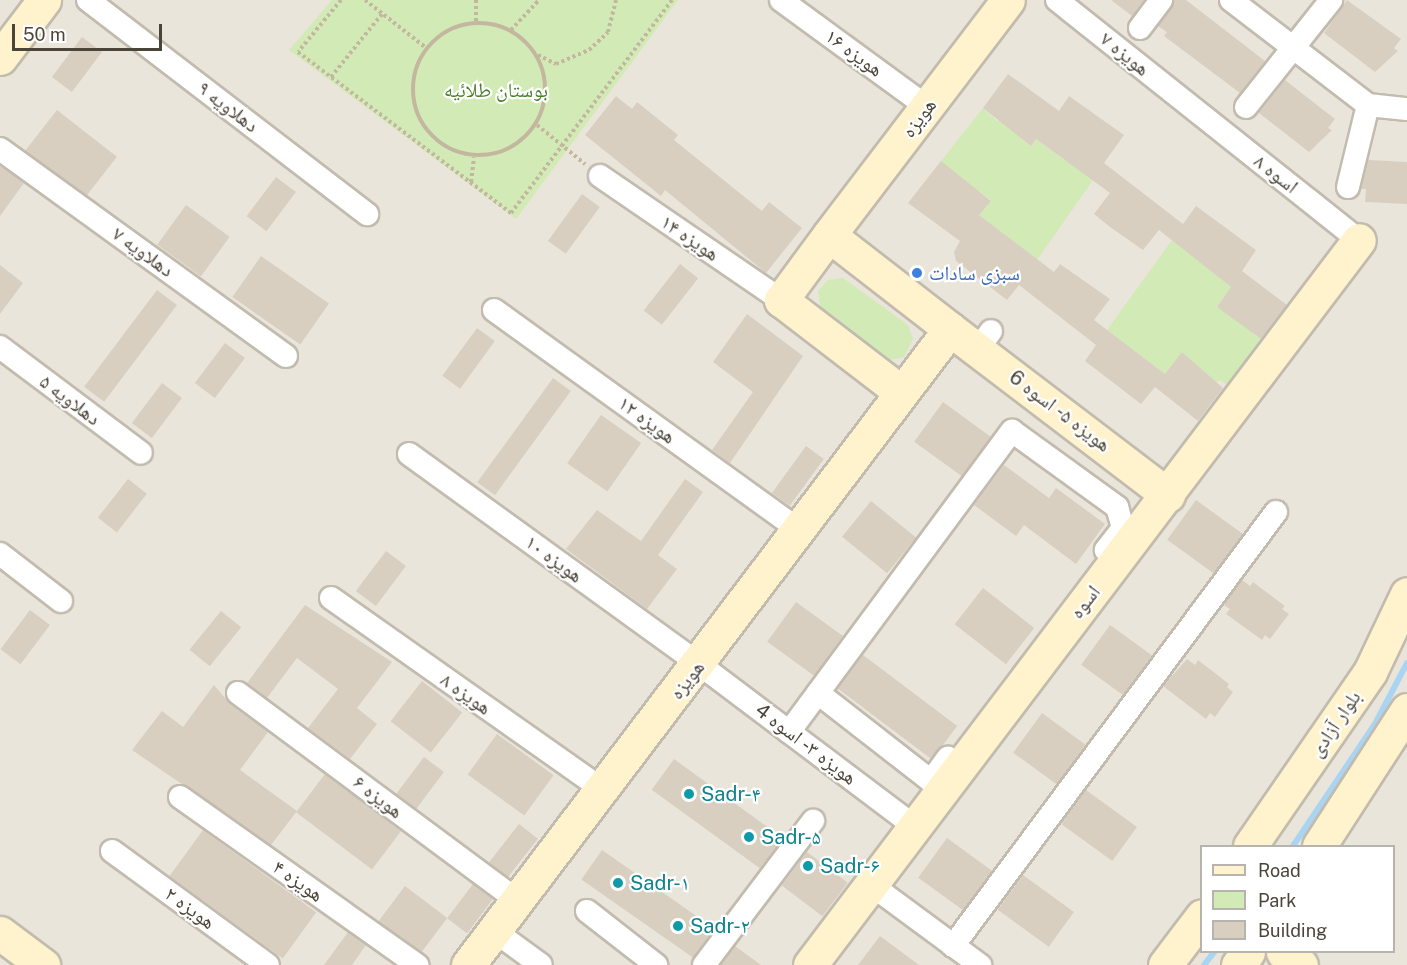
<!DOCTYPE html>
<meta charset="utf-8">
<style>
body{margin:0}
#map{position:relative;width:1407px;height:965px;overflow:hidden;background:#f6f3ec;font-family:"Public Sans","Noto Naskh Arabic",sans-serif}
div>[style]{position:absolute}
.residential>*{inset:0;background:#eae5da}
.green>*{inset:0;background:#d2eab5}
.stream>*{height:6px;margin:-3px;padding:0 3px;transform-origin:3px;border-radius:3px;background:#a9d4f2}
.building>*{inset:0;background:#d8cfc1;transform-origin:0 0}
.path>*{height:4px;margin-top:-2px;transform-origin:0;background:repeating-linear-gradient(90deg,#c4b79f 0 3px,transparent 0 6px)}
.path>.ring{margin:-2px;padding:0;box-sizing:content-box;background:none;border:4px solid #c4b79f;border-radius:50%}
.roads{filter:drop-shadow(2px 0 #c2bbae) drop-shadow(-2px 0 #c2bbae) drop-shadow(0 2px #c2bbae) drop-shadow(0 -2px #c2bbae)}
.street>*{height:22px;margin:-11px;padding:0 11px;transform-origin:11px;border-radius:11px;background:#fff}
.secondary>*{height:33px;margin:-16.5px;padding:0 16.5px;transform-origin:16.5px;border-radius:16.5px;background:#fff3cd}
.dots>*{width:16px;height:16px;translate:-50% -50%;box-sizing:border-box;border:3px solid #fff;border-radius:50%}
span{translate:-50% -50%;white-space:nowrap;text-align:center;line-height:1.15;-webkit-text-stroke:4.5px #fff;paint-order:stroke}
.street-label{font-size:20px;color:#4b4439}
.park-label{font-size:20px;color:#4a7f2a}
.shop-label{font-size:20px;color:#366cbe}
.left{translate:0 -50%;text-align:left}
.culture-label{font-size:20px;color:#0d838f}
.legend{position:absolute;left:1200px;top:845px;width:195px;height:108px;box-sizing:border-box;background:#fff;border:2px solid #b7b4b0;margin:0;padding:8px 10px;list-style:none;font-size:18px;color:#4b4439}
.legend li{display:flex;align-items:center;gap:12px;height:30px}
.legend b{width:30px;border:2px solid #b7b4b0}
.scale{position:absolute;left:12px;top:24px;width:150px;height:27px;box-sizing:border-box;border:3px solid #4b4439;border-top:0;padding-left:8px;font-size:18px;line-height:21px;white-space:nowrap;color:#4b4439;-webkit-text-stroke:4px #fff;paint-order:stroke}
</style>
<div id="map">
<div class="residential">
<div style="clip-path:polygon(evenodd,0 0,1407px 0,1407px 965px,0 965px,0 0,1202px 846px,1394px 846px,1394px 952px,1202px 952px,1202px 846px)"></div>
</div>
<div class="green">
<div style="clip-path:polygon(332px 0,678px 0,516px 219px,289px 50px)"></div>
<div style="clip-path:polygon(983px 108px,997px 121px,1002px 117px,1022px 133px,1020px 138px,1031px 146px,1036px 139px,1064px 160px,1069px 155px,1093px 180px,1037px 260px,979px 215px,991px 200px,979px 191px,974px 197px,941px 161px)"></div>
<div style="clip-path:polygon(1172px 240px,1231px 287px,1217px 307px,1256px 327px,1252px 333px,1262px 340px,1230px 387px,1220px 380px,1216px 383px,1182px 352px,1165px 374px,1107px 330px)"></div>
<div style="clip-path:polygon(843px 278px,908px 325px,913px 339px,904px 357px,884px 361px,821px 313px,818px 291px,828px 280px)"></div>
</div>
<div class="stream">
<div style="left:1293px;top:846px;width:147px;rotate:-56.1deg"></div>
<div style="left:1375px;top:724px;width:69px;rotate:-62.3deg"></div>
<div style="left:1204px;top:965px;width:16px;rotate:-52deg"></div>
</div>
<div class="building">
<div style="clip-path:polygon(1111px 0,1144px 0,1132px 16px)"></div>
<div style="clip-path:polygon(1174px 0,1186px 0,1265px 61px,1240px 93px,1164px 36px,1167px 32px,1158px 26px)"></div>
<div style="clip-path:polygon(1347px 0,1401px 39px,1394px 48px,1398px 51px,1375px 72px,1324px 33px)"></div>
<div style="left:82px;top:37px;width:25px;height:50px;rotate:37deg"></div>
<div style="clip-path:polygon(1008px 74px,1059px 111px,1069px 96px,1124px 135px,1104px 163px,1183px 224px,1196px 206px,1256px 250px,1242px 271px,1287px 305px,1261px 339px,1217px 307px,1231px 287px,1159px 230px,1143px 250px,1110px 227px,1094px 214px,1110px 193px,1036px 139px,1031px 146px,983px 108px)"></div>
<div style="clip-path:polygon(1285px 80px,1335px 119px,1328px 128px,1332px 130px,1309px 152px,1259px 113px)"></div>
<div style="clip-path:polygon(616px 96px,632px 109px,637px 102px,678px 135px,674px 140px,762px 211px,769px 202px,802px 228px,766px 273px,665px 190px,661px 196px,585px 135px)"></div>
<div style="left:57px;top:110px;width:76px;height:52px;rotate:38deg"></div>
<div style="clip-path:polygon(1368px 160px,1407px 162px,1407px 204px,1365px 202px,1366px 189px,1361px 189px)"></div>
<div style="clip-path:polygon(941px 161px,991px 201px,979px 215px,1054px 272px,1060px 264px,1110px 299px,1094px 320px,1165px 374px,1182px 352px,1223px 388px,1198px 421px,1155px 387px,1141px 404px,1085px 361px,1096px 345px,1019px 285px,1007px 300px,956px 261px,954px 252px,960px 241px,908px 203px)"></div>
<div style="clip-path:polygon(0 166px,24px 183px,0 216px)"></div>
<div style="left:276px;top:177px;width:25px;height:49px;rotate:37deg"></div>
<div style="left:582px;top:194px;width:22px;height:58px;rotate:36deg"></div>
<div style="left:186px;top:205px;width:54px;height:49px;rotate:36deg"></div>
<div style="left:261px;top:256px;width:83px;height:50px;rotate:35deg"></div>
<div style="left:680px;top:264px;width:23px;height:59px;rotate:38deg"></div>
<div style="clip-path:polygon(0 265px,23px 283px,0 314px)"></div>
<div style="left:157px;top:290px;width:25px;height:121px;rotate:37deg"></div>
<div style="clip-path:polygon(747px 314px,803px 356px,730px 463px,712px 450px,753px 392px,713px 362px)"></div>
<div style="left:477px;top:328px;width:22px;height:59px;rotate:36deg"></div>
<div style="left:225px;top:343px;width:25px;height:50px;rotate:37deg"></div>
<div style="left:553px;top:378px;width:22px;height:129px;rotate:36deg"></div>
<div style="left:162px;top:383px;width:25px;height:50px;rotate:37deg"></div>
<div style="left:943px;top:402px;width:59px;height:49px;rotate:36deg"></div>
<div style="left:601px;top:415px;width:49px;height:59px;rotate:35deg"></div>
<div style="left:806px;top:446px;width:22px;height:58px;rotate:36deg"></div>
<div style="clip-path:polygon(1004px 465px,1049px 498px,1056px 488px,1105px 524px,1076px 564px,1024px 525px,1016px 536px,974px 505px)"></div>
<div style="left:128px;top:479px;width:24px;height:49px;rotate:38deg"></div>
<div style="clip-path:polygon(685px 479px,703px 492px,658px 555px,677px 569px,647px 609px,566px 549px,597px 510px,641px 541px)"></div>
<div style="left:1196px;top:500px;width:58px;height:49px;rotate:36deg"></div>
<div style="left:871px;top:501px;width:58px;height:46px;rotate:39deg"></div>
<div style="left:386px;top:551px;width:25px;height:50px;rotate:37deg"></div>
<div style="clip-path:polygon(1242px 580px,1250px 586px,1253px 582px,1285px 606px,1282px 609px,1289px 614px,1270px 639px,1265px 635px,1262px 640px,1226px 614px,1230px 609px,1224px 605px)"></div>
<div style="left:983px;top:588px;width:65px;height:46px;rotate:38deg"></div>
<div style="left:796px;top:602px;width:58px;height:49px;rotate:36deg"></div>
<div style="clip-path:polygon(305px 605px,392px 662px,357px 708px,377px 724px,350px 759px,308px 728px,338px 689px,297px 658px,267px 698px,247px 683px)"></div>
<div style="left:30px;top:610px;width:25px;height:49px;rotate:37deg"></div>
<div style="left:221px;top:611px;width:26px;height:50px;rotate:39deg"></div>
<div style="left:1110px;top:625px;width:52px;height:49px;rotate:36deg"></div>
<div style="left:863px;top:655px;width:118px;height:42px;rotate:37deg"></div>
<div style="clip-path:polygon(1187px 659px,1195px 665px,1198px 660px,1229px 684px,1227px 687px,1233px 692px,1215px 717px,1210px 713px,1206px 719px,1163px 686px)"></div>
<div style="left:422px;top:681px;width:51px;height:51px;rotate:38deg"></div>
<div style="clip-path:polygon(214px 685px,230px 704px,268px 732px,240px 770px,297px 811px,271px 845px,132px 750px,162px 711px,183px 727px)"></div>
<div style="left:1042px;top:713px;width:54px;height:49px;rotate:36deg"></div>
<div style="left:497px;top:734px;width:70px;height:50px;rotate:36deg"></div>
<div style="left:424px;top:757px;width:25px;height:46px;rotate:37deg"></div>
<div style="left:674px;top:759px;width:135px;height:38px;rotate:36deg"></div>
<div style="left:325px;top:774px;width:95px;height:48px;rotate:37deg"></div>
<div style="left:1086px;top:790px;width:63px;height:42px;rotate:36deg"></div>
<div style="left:519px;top:824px;width:24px;height:49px;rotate:38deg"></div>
<div style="left:203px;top:830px;width:140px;height:57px;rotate:36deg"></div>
<div style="left:947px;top:838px;width:56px;height:49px;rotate:36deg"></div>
<div style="left:602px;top:850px;width:137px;height:36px;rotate:35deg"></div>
<div style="left:807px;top:852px;width:51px;height:42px;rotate:37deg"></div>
<div style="left:1023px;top:875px;width:63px;height:43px;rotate:36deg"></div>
<div style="left:473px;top:884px;width:25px;height:43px;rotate:37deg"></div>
<div style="left:405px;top:886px;width:53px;height:44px;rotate:37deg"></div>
<div style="clip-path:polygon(348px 932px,366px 945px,352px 965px,324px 965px)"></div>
<div style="clip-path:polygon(880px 936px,919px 965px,858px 965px)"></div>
<div style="clip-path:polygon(735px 946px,761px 965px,721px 965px)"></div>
</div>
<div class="path">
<div style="left:341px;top:0;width:67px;rotate:129.6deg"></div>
<div style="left:298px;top:52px;width:267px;rotate:37.1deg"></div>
<div style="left:511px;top:213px;width:267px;rotate:-52.9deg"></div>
<div style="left:365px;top:0;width:76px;rotate:38.1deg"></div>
<div style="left:476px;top:0;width:21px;rotate:90deg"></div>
<div class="ring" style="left:413px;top:23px;width:128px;height:128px"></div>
<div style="left:511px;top:30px;width:41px;rotate:-47deg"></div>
<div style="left:538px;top:55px;width:20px;rotate:27deg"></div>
<div style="left:556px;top:64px;width:36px;rotate:-23deg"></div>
<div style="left:589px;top:50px;width:26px;rotate:-43deg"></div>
<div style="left:608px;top:32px;width:33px;rotate:-76deg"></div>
<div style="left:331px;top:77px;width:81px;rotate:-51deg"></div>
<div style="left:537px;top:125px;width:62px;rotate:39.1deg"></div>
<div style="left:471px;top:182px;width:25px;rotate:-83deg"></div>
</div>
<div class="roads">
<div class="street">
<div style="left:88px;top:0;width:352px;rotate:37.5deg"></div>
<div style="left:781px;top:0;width:181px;rotate:36.2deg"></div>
<div style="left:1057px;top:0;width:386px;rotate:38.5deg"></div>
<div style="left:1231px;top:0;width:173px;rotate:37.5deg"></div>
<div style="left:1140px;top:28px;width:35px;rotate:-53deg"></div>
<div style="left:1246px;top:107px;width:137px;rotate:-51.5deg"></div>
<div style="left:0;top:149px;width:353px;rotate:35.9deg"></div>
<div style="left:600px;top:176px;width:219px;rotate:34.4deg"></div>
<div style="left:1348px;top:187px;width:84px;rotate:-76.3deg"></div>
<div style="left:1368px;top:105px;width:39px;rotate:6deg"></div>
<div style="left:494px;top:310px;width:376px;rotate:35.8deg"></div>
<div style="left:0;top:347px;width:176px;rotate:36.9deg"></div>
<div style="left:978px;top:349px;width:22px;rotate:-54deg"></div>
<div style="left:409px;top:454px;width:358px;rotate:35.9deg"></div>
<div style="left:699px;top:664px;width:268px;rotate:37deg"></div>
<div style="left:0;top:554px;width:77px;rotate:37.6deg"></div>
<div style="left:331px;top:598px;width:332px;rotate:35.2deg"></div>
<div style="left:238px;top:693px;width:347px;rotate:36.6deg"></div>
<div style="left:818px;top:693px;width:143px;rotate:37.9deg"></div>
<div style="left:931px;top:781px;width:29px;rotate:-54deg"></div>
<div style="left:789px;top:732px;width:375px;rotate:-53.5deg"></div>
<div style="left:1012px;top:431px;width:130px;rotate:35.9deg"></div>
<div style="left:1117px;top:507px;width:22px;rotate:74deg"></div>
<div style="left:1123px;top:528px;width:28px;rotate:128deg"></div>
<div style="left:180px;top:797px;width:291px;rotate:35.3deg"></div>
<div style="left:112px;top:851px;width:193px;rotate:36.2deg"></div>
<div style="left:870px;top:884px;width:137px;rotate:36.4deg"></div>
<div style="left:587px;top:911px;width:88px;rotate:38deg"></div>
<div style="left:493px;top:930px;width:59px;rotate:36.1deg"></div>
<div style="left:953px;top:946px;width:541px;rotate:-53.34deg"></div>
<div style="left:704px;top:965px;width:181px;rotate:-52.9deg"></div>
</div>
<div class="secondary">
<div style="left:0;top:58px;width:73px;rotate:-52.8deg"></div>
<div style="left:829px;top:235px;width:295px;rotate:-52.7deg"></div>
<div style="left:950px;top:329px;width:274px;rotate:37.3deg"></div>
<div style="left:1250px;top:846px;width:211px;rotate:-55.4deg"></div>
<div style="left:1370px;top:672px;width:86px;rotate:-64.6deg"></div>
<div style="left:1319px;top:846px;width:162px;rotate:-57.1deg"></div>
<div style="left:0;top:933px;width:54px;rotate:36.7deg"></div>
<div style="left:1283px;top:952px;width:22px;rotate:36deg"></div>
<div style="left:468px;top:965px;width:798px;rotate:-52.84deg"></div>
<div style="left:950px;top:329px;width:153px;rotate:-142.2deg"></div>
<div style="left:829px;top:235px;width:81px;rotate:126.4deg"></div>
<div style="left:781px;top:300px;width:151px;rotate:37.5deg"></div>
<div style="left:810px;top:965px;width:909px;rotate:-52.87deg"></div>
<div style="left:1165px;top:965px;width:61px;rotate:-52.9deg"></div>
<div style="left:1238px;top:965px;width:16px;rotate:-52deg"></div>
</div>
</div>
<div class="dots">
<div style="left:917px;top:273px;background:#3f7fe0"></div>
<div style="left:689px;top:794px;background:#0f9aa8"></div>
<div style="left:749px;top:837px;background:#0f9aa8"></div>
<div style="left:808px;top:866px;background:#0f9aa8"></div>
<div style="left:618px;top:883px;background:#0f9aa8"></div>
<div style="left:678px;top:926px;background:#0f9aa8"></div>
</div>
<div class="street-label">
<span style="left:854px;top:53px;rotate:36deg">هویزه ‍۱۶</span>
<span style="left:1125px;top:54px;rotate:39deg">هویزه ۷</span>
<span style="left:228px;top:107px;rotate:37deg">دهلاویه ۹</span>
<span style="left:919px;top:118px;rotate:-53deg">هویزه</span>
<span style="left:1276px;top:174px;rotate:38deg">اسوه ۸</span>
<span style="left:690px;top:238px;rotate:34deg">هویزه ۱۴</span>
<span style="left:143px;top:252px;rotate:36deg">دهلاویه ۷</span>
<span style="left:70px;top:400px;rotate:37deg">دهلاویه ۵</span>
<span style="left:1060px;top:411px;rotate:37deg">هویزه ۵ - اسوه 6</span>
<span style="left:647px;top:420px;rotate:36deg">هویزه ۱۲</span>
<span style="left:554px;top:559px;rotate:36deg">هویزه ۱۰</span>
<span style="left:1085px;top:602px;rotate:-52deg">اسوه</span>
<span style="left:687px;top:680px;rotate:-52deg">هویزه</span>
<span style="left:466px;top:694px;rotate:35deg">هویزه ۸</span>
<span style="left:1335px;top:724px;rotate:-56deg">بلوار آزادی</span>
<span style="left:806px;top:744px;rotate:37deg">هویزه ۳ - اسوه 4</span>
<span style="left:378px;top:797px;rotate:37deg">هویزه ۶</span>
<span style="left:298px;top:881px;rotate:35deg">هویزه ۴</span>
<span style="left:190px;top:908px;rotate:36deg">هویزه ۲</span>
</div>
<div class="park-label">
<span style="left:496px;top:90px">بوستان طلائیه</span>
</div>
<div class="shop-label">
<span class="left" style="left:929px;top:273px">سبزی سادات</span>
</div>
<div class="culture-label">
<span class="left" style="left:701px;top:794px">Sadr-۴</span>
<span class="left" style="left:761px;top:837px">Sadr-۵</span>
<span class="left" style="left:820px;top:866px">Sadr-۶</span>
<span class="left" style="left:630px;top:883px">Sadr-۱</span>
<span class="left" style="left:690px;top:926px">Sadr-۲</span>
</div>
<ul class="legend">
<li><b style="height:8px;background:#fff3cd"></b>Road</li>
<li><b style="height:16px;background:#d2eab5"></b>Park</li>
<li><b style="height:16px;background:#d8cfc1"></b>Building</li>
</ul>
<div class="scale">50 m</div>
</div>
